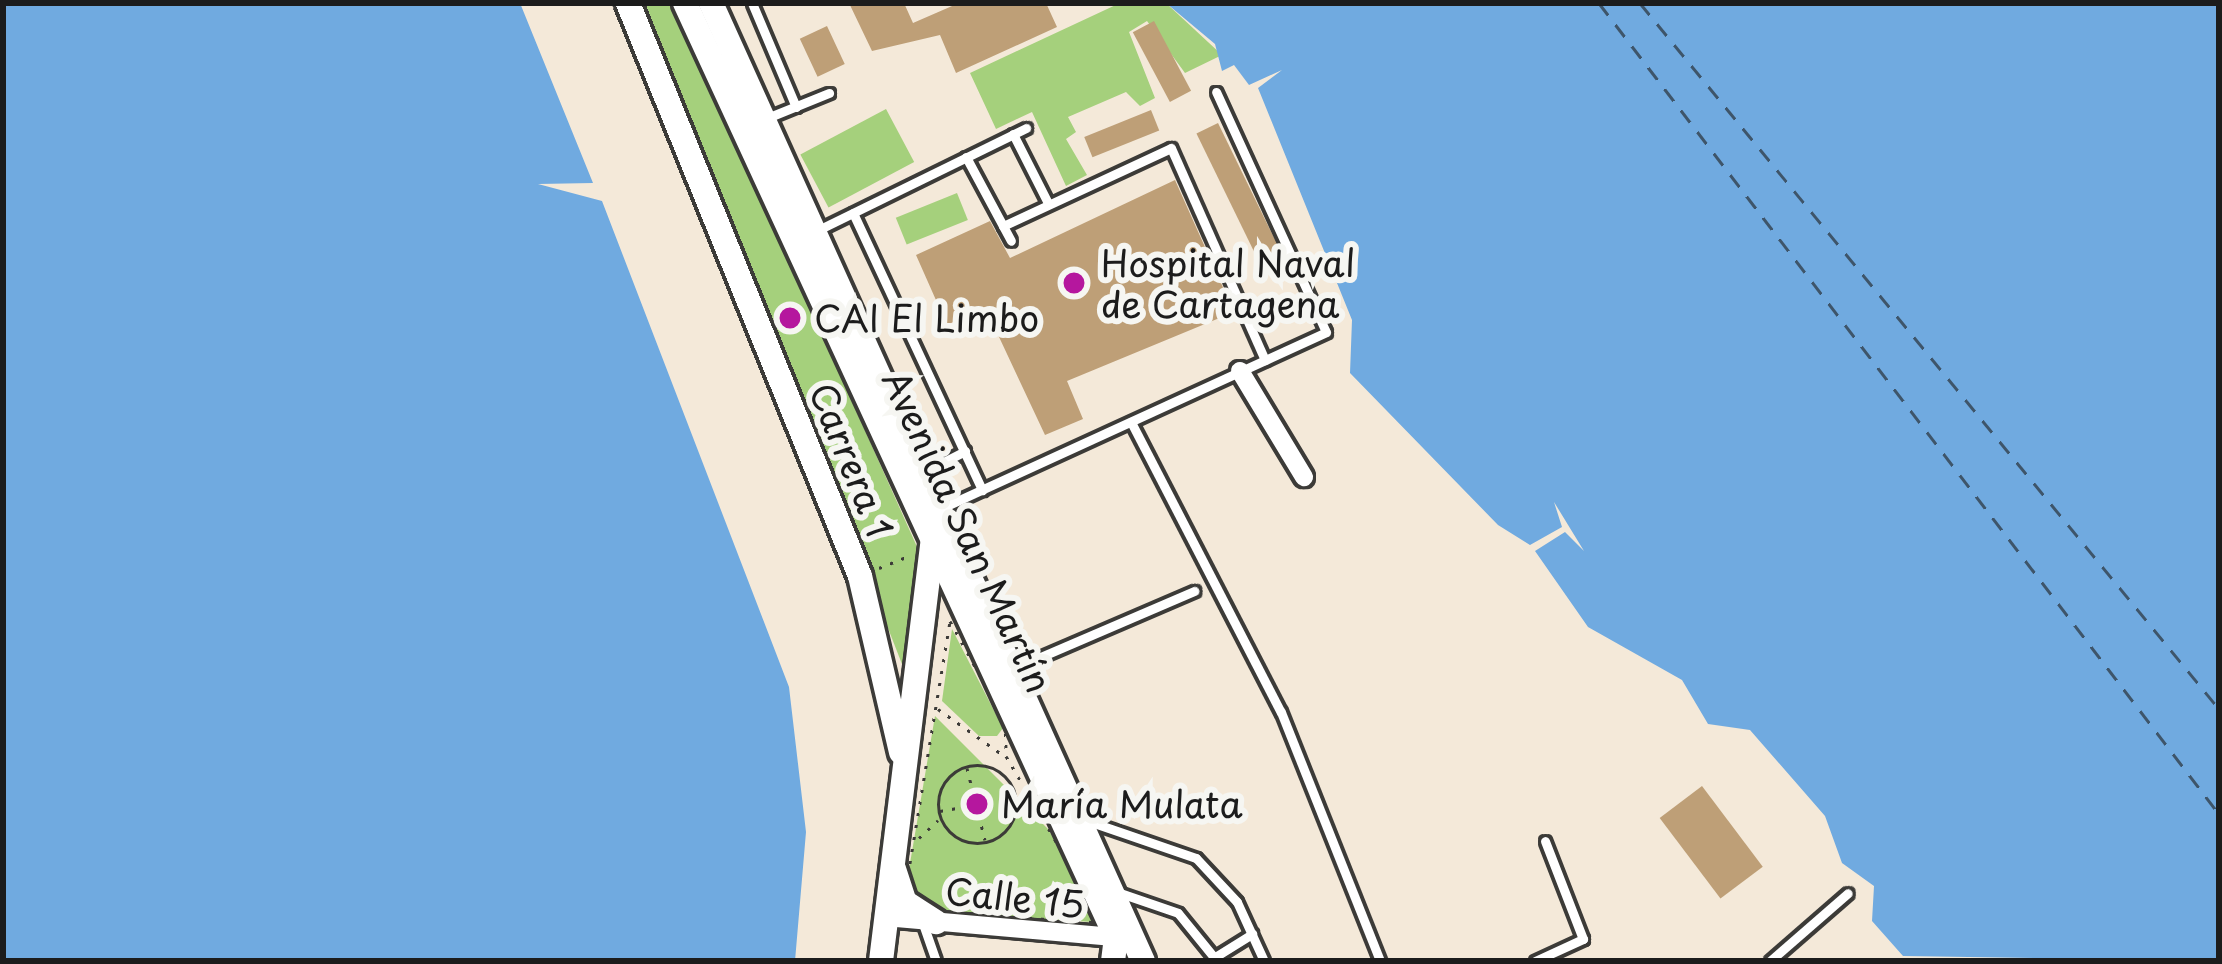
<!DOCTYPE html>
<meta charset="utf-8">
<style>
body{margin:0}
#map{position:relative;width:2222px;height:964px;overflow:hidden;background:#f4e9d9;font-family:"Playpen Sans",sans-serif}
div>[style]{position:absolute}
.green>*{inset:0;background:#a5d07c;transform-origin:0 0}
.water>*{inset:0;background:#70aae0}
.ferry>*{height:3px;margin-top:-1.5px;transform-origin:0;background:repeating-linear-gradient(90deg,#3e556a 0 15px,transparent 0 27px)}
.building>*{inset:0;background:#be9f77;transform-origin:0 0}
.path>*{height:3px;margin-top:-1.5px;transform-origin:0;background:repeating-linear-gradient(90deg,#3c3b38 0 3px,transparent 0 12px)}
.path>.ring{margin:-1.5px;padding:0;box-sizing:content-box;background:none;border:3px solid #3c3b38;border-radius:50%}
.roads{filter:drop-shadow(3px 0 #3c3b38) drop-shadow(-3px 0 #3c3b38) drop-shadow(0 3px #3c3b38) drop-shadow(0 -3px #3c3b38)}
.lane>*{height:9px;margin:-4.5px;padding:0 4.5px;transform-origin:4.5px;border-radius:4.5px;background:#fff}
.street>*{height:18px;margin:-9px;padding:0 9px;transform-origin:9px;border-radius:9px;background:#fff}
.secondary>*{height:24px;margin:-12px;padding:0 12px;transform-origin:12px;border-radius:12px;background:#fff}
.dots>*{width:33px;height:33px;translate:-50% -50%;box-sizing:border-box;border:6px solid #f6f6f2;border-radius:50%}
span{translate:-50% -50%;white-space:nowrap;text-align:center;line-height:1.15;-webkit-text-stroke:12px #f6f6f2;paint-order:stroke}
.poi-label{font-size:36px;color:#1c1c1c}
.left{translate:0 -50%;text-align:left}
.street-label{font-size:36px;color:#1c1c1c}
.frame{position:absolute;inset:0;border:6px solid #1c1c1c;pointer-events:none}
</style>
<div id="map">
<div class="green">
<div style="clip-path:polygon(645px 3px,674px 3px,918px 549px,907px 677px)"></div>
<div style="clip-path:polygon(1120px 3px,1166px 3px,1222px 55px,1185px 73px,1147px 21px,1129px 32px,1155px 98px,1140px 106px,1126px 92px,1068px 117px,1076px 132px,1066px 139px,1087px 175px,1066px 186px,1032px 112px,996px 129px,970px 73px)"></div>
<div style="left:886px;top:109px;width:60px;height:97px;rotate:62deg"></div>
<div style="left:957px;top:193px;width:29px;height:66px;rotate:68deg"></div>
<div style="clip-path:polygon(952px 629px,1003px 728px,997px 736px,979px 736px,942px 701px)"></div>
<div style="clip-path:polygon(935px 716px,1048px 829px,1097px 912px,1092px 922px,936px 912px,916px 896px,908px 875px)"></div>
</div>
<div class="water">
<div style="clip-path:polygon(3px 3px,520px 3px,593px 183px,538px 184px,602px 201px,789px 687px,806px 832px,795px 961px,3px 961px)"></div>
<div style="clip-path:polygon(1166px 3px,2219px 3px,2219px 961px,1903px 956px,1872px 921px,1874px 886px,1842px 863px,1825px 816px,1750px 730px,1708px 724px,1682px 680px,1588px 627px,1535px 551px,1565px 532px,1584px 551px,1554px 502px,1562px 527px,1530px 545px,1498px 525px,1350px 373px,1352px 320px,1258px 88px,1282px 70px,1249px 85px,1234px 65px,1222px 71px,1215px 44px)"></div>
</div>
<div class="ferry">
<div style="left:1599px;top:3px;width:1021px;rotate:52.6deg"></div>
<div style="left:1640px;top:3px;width:913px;rotate:50.64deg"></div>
</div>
<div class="building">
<div style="clip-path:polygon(849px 3px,904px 3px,913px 23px,959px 3px,1046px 3px,1057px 27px,956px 73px,940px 35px,872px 51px)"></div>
<div style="left:1154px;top:21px;width:79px;height:24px;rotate:62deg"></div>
<div style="left:827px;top:26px;width:42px;height:30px;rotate:65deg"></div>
<div style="left:1151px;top:110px;width:22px;height:72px;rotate:68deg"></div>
<div style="left:1218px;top:123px;width:153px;height:24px;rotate:64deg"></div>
<div style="clip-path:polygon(1175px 180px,1234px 312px,1067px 381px,1083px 419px,1045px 435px,985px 307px,947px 325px,916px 255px,990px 221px,1010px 258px)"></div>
<div style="left:1702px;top:786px;width:101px;height:53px;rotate:53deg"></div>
</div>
<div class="path">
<div style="left:879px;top:568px;width:32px;rotate:-22deg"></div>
<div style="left:950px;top:621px;width:114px;rotate:61.2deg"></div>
<div style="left:1005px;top:721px;width:35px;rotate:88deg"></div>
<div style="left:1006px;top:756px;width:181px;rotate:59.7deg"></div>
<div style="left:1097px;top:912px;width:11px;rotate:117deg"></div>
<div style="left:1092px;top:922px;width:156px;rotate:-176.3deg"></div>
<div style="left:936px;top:912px;width:26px;rotate:-141deg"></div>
<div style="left:916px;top:896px;width:22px;rotate:-111deg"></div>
<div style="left:908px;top:875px;width:257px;rotate:-80.6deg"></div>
<div style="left:938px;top:709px;width:80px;rotate:35.3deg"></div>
<div class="ring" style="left:938px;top:765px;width:75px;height:75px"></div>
<div style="left:967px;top:768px;width:74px;rotate:76deg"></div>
<div style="left:940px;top:811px;width:75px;rotate:-10deg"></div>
<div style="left:919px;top:838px;width:26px;rotate:-43deg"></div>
</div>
<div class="roads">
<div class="lane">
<div style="left:752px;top:3px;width:113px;rotate:67.1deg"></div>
<div style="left:767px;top:118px;width:67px;rotate:-22deg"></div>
<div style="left:1013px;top:134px;width:77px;rotate:63.1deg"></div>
<div style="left:966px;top:157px;width:95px;rotate:61.8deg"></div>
<div style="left:853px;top:213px;width:306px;rotate:65deg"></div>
<div style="left:1003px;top:226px;width:185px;rotate:-24.9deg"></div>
<div style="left:1171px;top:148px;width:232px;rotate:66.1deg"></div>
<div style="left:816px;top:231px;width:234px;rotate:-26.1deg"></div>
<div style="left:1131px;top:422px;width:326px;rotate:62.7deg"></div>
<div style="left:1281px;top:712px;width:268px;rotate:68.3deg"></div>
<div style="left:926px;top:471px;width:44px;rotate:-27.1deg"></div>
<div style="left:944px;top:507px;width:420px;rotate:-24.6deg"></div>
<div style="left:1326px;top:332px;width:264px;rotate:-114.6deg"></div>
<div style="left:1017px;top:667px;width:193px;rotate:-23.2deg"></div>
<div style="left:1088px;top:821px;width:114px;rotate:18.9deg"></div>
<div style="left:1196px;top:858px;width:60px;rotate:47deg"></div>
<div style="left:1237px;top:902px;width:65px;rotate:65.4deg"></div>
<div style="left:1120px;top:893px;width:61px;rotate:19deg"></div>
<div style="left:1178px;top:913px;width:62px;rotate:50.9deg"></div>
<div style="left:922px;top:921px;width:42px;rotate:70.7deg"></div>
<div style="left:1215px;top:957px;width:44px;rotate:-31.9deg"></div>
<div style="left:1535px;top:961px;width:53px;rotate:-24.6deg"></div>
<div style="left:1583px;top:939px;width:105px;rotate:-111.2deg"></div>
<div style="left:1770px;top:961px;width:103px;rotate:-41.1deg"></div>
</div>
<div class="street">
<div style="left:1240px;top:371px;width:124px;rotate:58.9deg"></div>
<div style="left:885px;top:917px;width:241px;rotate:5deg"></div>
</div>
<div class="secondary">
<div style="left:628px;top:3px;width:618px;rotate:67.96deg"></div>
<div style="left:860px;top:576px;width:181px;rotate:76.9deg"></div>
<div style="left:685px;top:3px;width:1029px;rotate:65.23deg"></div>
<div style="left:1116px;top:937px;width:24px;rotate:97deg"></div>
<div style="left:711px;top:3px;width:1051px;rotate:65.73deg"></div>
<div style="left:894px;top:869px;width:35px;rotate:72deg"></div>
<div style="left:905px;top:902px;width:37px;rotate:33deg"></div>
<div style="left:881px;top:961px;width:420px;rotate:-83deg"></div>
</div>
</div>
<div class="dots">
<div style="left:1074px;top:283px;background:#b5179e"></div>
<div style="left:790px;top:318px;background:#b5179e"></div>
<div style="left:977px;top:804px;background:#b5179e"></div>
</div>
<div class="poi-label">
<span class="left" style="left:1101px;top:283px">Hospital Naval<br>de Cartagena</span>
<span class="left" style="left:814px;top:318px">CAI El Limbo</span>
<span class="left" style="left:1001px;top:804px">María Mulata</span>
</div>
<div class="street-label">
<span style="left:852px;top:460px;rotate:68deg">Carrera 1</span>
<span style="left:968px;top:531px;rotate:65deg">Avenida San Martín</span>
<span style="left:1015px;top:897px;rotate:6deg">Calle 15</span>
</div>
<div class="frame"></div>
</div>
